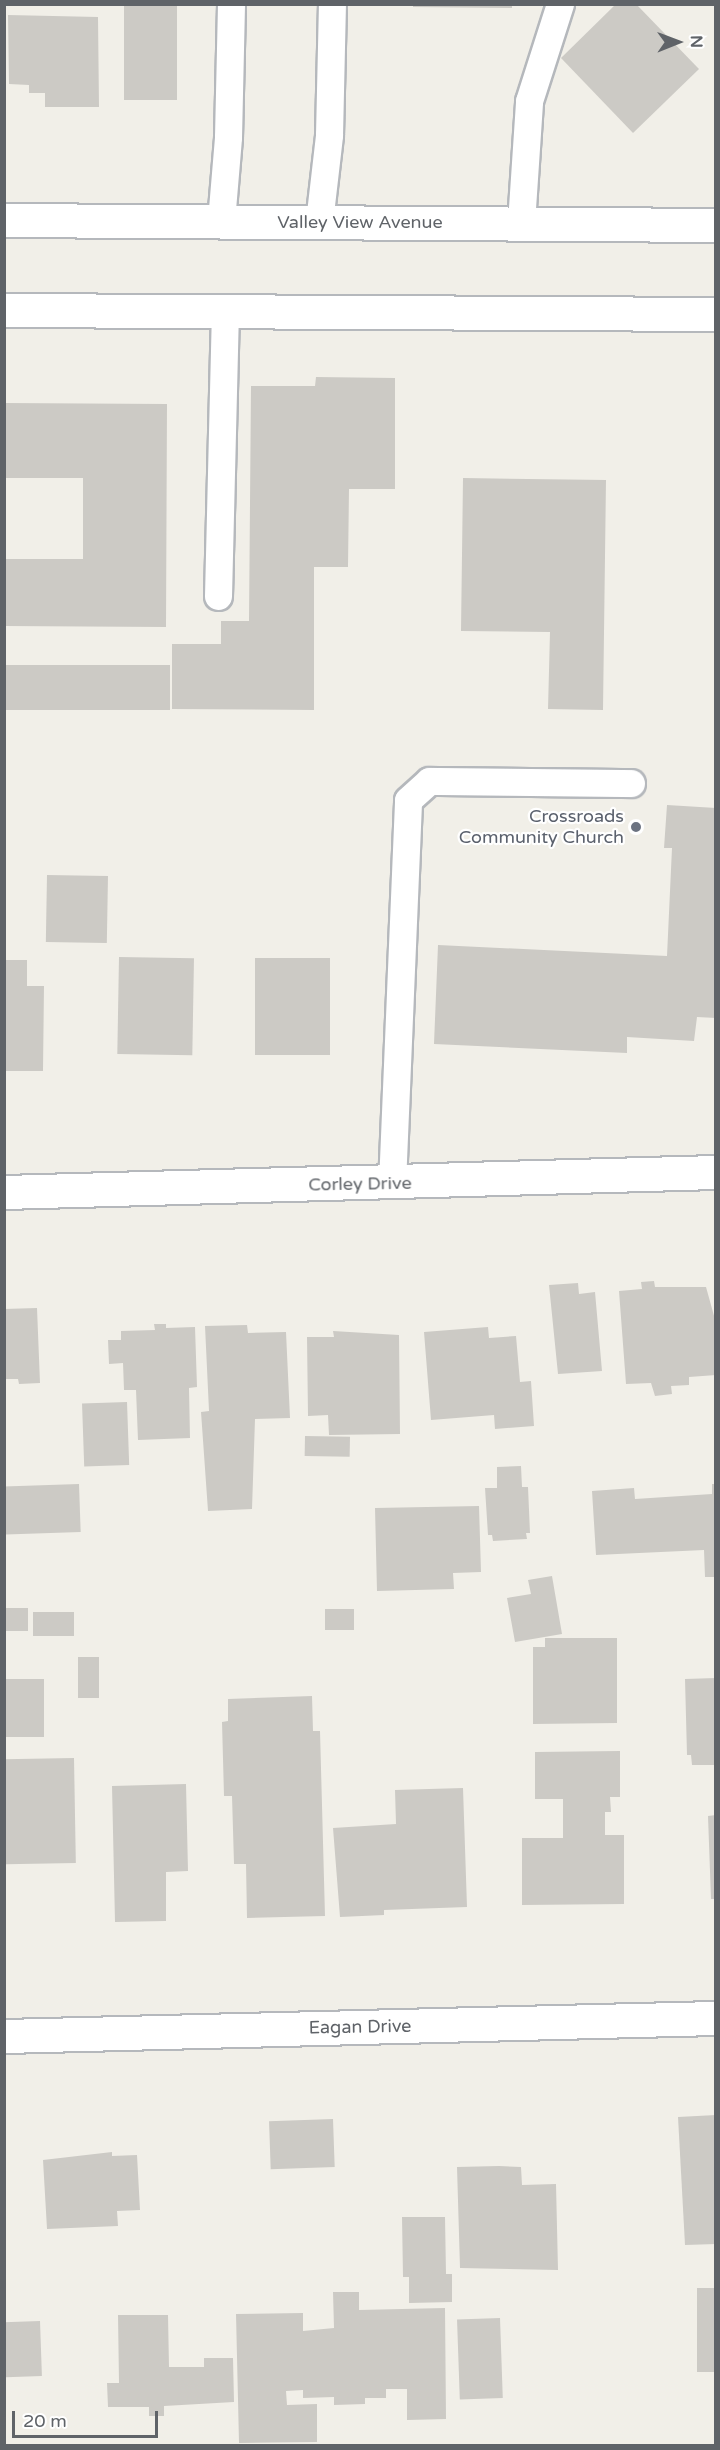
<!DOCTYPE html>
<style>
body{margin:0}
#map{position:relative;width:720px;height:2450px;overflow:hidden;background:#f1efe8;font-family:"Varela Round",sans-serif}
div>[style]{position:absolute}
.building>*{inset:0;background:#cccac5;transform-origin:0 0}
.roads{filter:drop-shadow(2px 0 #b5b8bc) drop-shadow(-2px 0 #b5b8bc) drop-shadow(0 2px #b5b8bc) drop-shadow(0 -2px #b5b8bc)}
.service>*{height:27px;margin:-13.5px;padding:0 13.5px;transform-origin:13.5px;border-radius:13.5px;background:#fff}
.minor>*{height:33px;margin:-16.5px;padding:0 16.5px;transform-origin:16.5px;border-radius:16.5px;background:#fff}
.secondary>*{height:33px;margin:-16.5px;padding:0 16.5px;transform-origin:16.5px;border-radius:16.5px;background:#fff}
.dots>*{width:16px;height:16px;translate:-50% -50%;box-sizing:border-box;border:3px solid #fff;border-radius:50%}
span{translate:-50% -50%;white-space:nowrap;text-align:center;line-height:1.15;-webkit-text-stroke:4.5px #fff;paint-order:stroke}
.street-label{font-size:18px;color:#5f6368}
.worship-label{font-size:18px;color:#5b616d}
.right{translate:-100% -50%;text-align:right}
.frame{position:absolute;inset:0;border:6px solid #5f6368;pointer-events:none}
.north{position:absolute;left:648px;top:12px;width:60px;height:60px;-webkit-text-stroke:4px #fff;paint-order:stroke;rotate:89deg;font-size:16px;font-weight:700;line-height:24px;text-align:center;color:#5f6368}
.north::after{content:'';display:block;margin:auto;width:21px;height:27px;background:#5f6368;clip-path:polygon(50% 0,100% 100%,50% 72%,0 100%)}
.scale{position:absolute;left:12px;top:2411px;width:146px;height:27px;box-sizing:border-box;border:3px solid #5f6368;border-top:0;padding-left:8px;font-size:18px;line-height:21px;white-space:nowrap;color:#5f6368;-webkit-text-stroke:4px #fff;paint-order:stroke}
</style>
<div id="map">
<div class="building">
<div style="left:124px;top:4px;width:53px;height:96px"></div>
<div style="clip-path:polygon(413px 4px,512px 4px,512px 8px,413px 7px)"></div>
<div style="clip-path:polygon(616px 4px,636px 4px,699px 69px,633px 133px,561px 58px)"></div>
<div style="clip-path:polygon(8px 15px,98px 17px,99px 107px,45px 107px,45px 93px,29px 93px,29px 85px,9px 84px)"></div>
<div style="clip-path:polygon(316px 377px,395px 378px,395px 489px,349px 489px,348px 567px,314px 567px,314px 710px,172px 709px,172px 644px,221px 644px,221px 621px,249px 621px,251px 386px,315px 386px)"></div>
<div style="clip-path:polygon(4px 403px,167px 404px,166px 627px,4px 626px,4px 559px,83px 559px,83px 478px,4px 478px)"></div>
<div style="clip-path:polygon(463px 478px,606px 480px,603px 710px,548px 709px,550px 632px,461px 631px)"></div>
<div style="left:4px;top:665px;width:166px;height:45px"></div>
<div style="clip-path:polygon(667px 805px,716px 808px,716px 1018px,697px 1017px,694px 1041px,627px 1037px,627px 1053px,434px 1044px,438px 945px,667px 956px,672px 848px,664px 848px)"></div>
<div style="left:47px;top:875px;width:61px;height:67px;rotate:1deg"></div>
<div style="left:119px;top:957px;width:75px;height:97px;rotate:1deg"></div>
<div style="left:255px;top:958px;width:75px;height:97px"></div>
<div style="clip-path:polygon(4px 960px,27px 960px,27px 986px,44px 986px,43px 1071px,4px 1071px)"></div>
<div style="clip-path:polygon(654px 1281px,655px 1287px,706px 1287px,716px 1323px,716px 1375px,689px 1377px,689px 1385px,671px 1386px,672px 1394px,655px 1396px,651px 1383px,626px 1384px,619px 1291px,642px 1289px,641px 1282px)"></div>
<div style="clip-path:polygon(578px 1283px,579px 1294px,595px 1292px,602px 1371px,558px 1374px,549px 1285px)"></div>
<div style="clip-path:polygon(37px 1308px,40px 1383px,19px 1384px,18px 1379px,4px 1379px,4px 1309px)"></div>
<div style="clip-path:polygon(154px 1324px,166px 1324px,166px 1328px,195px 1327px,197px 1387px,189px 1388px,190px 1438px,138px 1440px,136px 1390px,124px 1390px,123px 1363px,109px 1364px,108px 1340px,121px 1340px,121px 1331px,155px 1330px)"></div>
<div style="clip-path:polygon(247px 1325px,248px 1333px,286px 1332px,290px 1418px,255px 1419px,252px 1509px,208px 1511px,201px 1412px,209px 1411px,205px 1326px)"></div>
<div style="clip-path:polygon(488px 1327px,489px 1338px,516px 1336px,520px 1382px,531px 1381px,534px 1426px,495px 1429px,494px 1415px,431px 1420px,424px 1332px)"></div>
<div style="clip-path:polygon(333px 1331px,399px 1335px,400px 1434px,329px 1435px,328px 1415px,308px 1416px,307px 1337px,334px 1337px)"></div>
<div style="left:127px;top:1402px;width:63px;height:45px;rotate:88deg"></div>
<div style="left:305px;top:1436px;width:45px;height:20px;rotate:1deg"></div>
<div style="clip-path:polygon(521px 1466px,522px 1487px,528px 1487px,530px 1533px,526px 1533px,527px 1539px,493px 1541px,492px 1535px,488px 1535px,485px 1488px,497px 1488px,497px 1467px)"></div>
<div style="left:79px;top:1484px;width:48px;height:75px;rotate:88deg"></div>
<div style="clip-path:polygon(712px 1484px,716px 1484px,716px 1577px,705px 1577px,704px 1550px,596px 1555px,592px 1491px,634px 1488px,635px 1499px,712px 1494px)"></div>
<div style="clip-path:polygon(479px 1506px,481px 1572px,453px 1573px,454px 1589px,377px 1591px,375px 1508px)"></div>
<div style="clip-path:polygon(552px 1576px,562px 1634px,515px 1642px,507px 1598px,531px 1594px,528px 1580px)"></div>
<div style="left:4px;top:1608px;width:24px;height:23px"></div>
<div style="left:354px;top:1609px;width:21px;height:29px;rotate:90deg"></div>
<div style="left:74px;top:1612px;width:24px;height:41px;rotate:90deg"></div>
<div style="clip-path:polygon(545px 1638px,617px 1638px,617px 1723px,533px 1724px,533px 1647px,545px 1647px)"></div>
<div style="left:78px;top:1657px;width:21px;height:41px"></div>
<div style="clip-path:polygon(716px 1678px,716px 1765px,692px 1765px,691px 1755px,687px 1755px,685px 1679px)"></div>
<div style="left:4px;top:1679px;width:40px;height:58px"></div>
<div style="clip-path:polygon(312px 1696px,313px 1731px,320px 1731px,325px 1916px,247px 1918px,246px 1864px,234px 1864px,232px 1796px,224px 1796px,222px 1722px,228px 1721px,228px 1699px)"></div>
<div style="clip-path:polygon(620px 1751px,620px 1797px,610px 1797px,611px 1812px,605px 1812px,605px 1835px,624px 1835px,624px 1904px,522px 1905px,522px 1838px,563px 1838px,563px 1799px,535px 1799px,535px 1752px)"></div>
<div style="left:74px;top:1758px;width:105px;height:70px;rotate:89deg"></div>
<div style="clip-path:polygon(186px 1784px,188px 1871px,166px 1872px,166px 1921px,115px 1922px,112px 1786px)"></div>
<div style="clip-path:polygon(463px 1788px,467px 1907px,384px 1910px,384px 1915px,340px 1917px,333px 1828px,396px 1824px,395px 1790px)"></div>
<div style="clip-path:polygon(716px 1815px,716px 1899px,711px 1899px,708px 1816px)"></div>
<div style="clip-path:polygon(716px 2115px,716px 2244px,685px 2245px,678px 2117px)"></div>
<div style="left:333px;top:2119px;width:48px;height:64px;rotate:88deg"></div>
<div style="clip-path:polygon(112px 2152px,112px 2156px,137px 2155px,140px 2210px,117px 2211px,118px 2226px,47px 2229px,43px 2160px)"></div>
<div style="clip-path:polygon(499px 2166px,521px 2167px,522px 2185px,556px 2184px,558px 2270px,460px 2268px,457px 2167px)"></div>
<div style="clip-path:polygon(402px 2217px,445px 2217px,446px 2274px,452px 2274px,452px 2302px,409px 2303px,409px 2277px,403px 2277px)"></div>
<div style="left:697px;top:2288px;width:19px;height:84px"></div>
<div style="clip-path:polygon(333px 2292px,359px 2292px,359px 2310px,445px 2308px,446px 2419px,407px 2420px,407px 2389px,386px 2389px,386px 2398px,365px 2398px,365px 2404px,334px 2405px,334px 2397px,303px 2398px,303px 2390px,286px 2391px,287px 2405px,317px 2404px,317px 2442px,239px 2443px,236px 2314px,303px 2313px,303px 2331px,334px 2328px)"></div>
<div style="clip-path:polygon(118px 2315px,168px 2315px,169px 2367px,204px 2367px,204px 2358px,233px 2358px,234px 2402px,164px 2406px,164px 2416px,149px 2416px,149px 2407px,108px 2407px,107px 2383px,119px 2383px)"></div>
<div style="left:500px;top:2318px;width:80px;height:43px;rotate:88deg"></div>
<div style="left:40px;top:2321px;width:55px;height:36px;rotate:88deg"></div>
</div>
<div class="roads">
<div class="service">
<div style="left:221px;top:221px;width:84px;rotate:-85.2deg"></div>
<div style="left:228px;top:137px;width:133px;rotate:-88.7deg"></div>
<div style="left:319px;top:222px;width:88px;rotate:-83.4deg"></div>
<div style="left:329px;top:135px;width:131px;rotate:-88.7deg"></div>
<div style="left:521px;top:223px;width:122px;rotate:-86.2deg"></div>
<div style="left:529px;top:101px;width:102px;rotate:-72.3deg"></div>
<div style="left:218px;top:596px;width:285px;rotate:-88.6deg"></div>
<div style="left:392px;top:1184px;width:384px;rotate:-87.6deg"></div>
<div style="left:408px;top:800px;width:28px;rotate:-42deg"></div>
<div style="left:429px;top:781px;width:202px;rotate:0.6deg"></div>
</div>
<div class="minor">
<div style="left:4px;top:1192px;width:712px;rotate:-1.61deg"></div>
<div style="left:4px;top:2036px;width:712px;rotate:-1.45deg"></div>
</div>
<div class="secondary">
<div style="left:4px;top:220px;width:712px;rotate:0.4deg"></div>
<div style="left:4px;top:310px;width:712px;rotate:0.32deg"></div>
</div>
</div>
<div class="dots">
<div style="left:636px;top:827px;background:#6b7280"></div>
</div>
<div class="street-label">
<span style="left:360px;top:222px">Valley View Avenue</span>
<span style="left:360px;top:1184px;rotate:-1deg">Corley Drive</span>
<span style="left:360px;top:2027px;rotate:-1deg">Eagan Drive</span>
</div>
<div class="worship-label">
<span class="right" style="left:624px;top:827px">Crossroads<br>Community Church</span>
</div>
<div class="frame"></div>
<div class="north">N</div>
<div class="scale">20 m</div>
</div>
